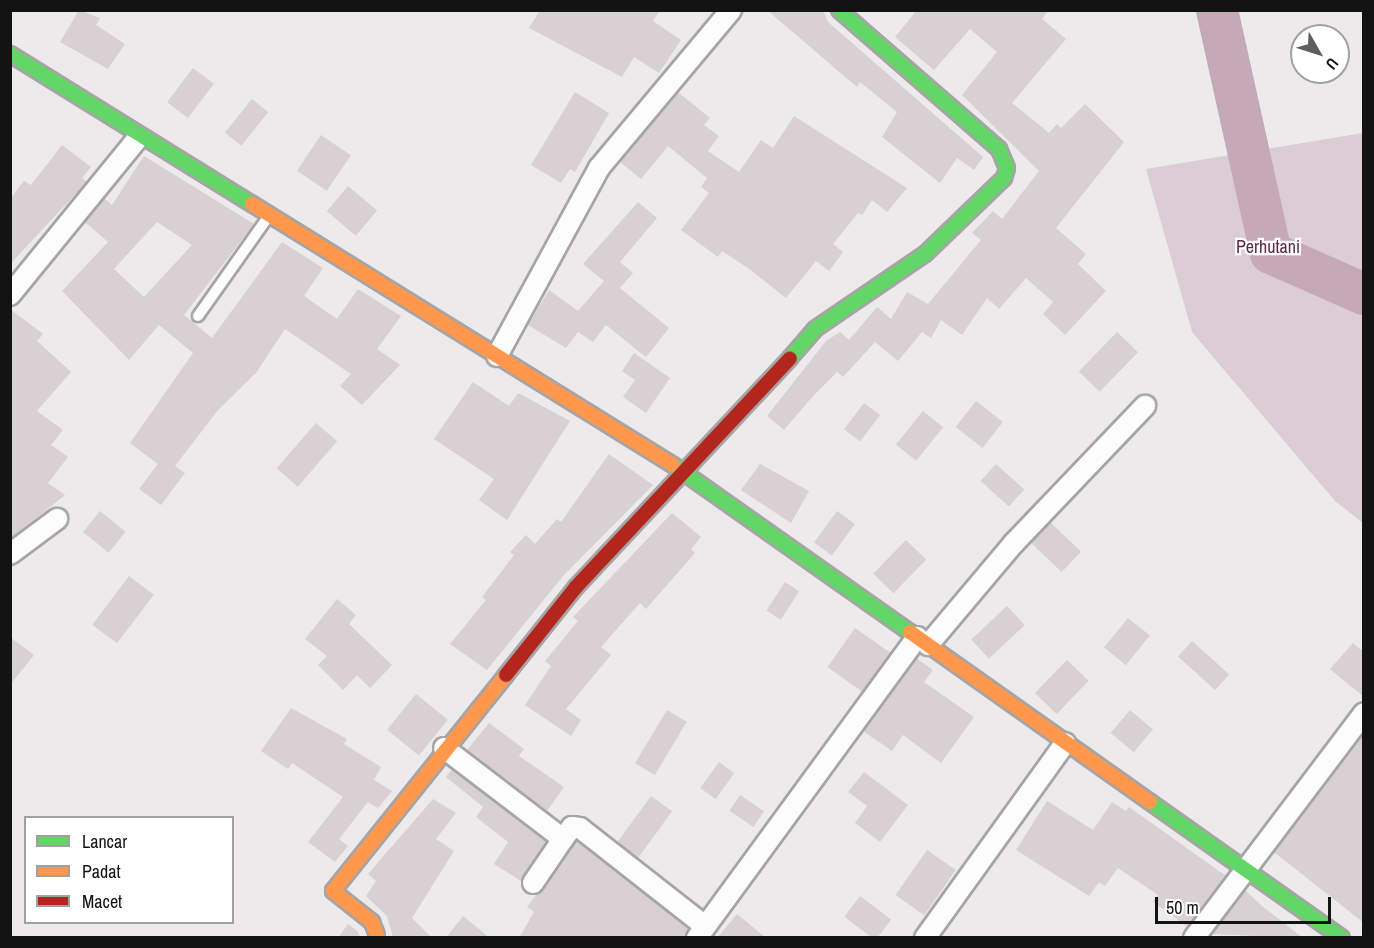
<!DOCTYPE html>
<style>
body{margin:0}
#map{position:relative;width:1374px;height:948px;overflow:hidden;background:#eceaeb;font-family:"Archivo Narrow",sans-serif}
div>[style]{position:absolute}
.green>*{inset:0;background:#dcccd3}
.river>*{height:42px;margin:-21px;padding:0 21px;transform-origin:21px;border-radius:21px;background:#c6a9b6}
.building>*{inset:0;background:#d8d0d3;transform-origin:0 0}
.roads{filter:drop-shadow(2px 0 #a6a4a5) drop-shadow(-2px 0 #a6a4a5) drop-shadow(0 2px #a6a4a5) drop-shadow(0 -2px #a6a4a5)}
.lane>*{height:10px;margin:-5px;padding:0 5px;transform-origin:5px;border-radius:5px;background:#fcfcfc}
.street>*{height:20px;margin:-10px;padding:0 10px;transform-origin:10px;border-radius:10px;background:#fcfcfc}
.fast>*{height:14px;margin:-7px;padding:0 7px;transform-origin:7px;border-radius:7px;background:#63d668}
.slow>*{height:14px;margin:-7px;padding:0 7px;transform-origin:7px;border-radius:7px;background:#ff974d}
.jam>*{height:14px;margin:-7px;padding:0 7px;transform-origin:7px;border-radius:7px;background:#b3261e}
span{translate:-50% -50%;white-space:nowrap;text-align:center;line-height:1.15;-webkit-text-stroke:4.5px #fff;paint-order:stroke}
.park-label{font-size:18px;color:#5c2844}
.frame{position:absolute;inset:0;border:12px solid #141314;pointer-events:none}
.legend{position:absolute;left:24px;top:816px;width:210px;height:108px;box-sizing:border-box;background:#fff;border:2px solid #a1a1a1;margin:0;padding:8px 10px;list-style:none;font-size:18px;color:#141314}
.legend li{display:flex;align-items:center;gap:12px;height:30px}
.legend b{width:30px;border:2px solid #a1a1a1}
.north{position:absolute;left:1290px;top:24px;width:60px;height:60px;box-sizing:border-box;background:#fff;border:2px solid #a1a1a1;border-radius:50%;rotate:129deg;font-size:16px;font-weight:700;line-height:24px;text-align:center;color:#141314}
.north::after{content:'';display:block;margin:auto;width:21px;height:27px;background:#605e5f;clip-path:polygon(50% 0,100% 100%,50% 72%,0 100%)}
.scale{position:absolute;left:1155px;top:897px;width:176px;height:27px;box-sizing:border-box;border:3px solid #141314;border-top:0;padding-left:8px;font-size:18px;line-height:21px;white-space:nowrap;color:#141314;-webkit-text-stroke:4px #fff;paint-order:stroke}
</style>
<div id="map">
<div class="green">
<div style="clip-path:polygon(1363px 133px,1364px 133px,1363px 523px,1335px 501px,1192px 332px,1146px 169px)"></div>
</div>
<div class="river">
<div style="left:1217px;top:10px;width:249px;rotate:77.5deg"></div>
<div style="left:1271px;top:253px;width:102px;rotate:23.8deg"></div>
</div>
<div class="building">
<div style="clip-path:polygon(79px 10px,100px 18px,96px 25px,125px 44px,108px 69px,60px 42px)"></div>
<div style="clip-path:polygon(540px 10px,660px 10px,653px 21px,681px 40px,659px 73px,634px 57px,622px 77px,529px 28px)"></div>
<div style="clip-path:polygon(767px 10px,823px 10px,828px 22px,983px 157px,974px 170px,957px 158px,940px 183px,882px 137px,897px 112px,860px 82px,857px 87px)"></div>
<div style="clip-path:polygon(917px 10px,1049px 10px,1042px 19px,1066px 39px,1012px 103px,1049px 133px,1057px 124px,1061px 128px,1085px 104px,1124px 142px,1056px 228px,1086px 254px,1078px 264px,1106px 291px,1065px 335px,1043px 314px,1053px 302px,1026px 278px,999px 309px,987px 298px,962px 335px,941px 320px,931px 338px,922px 332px,898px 361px,875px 342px,843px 377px,837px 372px,813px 396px,784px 430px,767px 416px,826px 341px,840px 332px,849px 340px,877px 307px,891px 319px,907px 292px,928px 304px,981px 240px,972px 233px,993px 211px,1002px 219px,1039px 171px,962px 95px,997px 52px,970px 29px,934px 70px,895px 37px)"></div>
<div style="left:193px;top:68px;width:26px;height:43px;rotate:37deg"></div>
<div style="clip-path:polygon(575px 92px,609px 113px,575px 172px,570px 169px,561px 183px,531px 165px)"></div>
<div style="clip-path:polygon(678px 92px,710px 118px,704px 125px,719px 136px,708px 151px,739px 172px,761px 140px,773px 148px,794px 116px,907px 188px,887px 212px,872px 200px,862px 215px,858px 213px,833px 244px,843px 252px,829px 271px,816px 261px,786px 298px,748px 268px,722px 251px,718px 257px,681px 230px,709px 193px,701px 187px,707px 178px,668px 146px,641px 179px,620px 162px)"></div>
<div style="left:252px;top:99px;width:21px;height:43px;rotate:39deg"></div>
<div style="left:321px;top:135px;width:36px;height:43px;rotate:34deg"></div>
<div style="clip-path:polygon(62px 145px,91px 167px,82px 178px,87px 182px,10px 264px,10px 199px,24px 181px,31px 185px)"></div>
<div style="clip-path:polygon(evenodd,144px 156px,254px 224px,184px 315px,212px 338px,282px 242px,323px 268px,304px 296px,337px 319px,358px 289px,401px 316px,377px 349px,400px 365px,362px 405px,340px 386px,351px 374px,285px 329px,256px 373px,218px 410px,175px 466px,185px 473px,161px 505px,139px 489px,158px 464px,130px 443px,193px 353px,159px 325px,129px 360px,62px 291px,108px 242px,85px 222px,104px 198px,112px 205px,144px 156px,157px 222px,192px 245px,144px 297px,114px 269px,157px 222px)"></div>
<div style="left:348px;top:186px;width:38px;height:33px;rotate:40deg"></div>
<div style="clip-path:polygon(638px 202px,657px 218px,620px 262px,633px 273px,620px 288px,669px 328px,646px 357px,606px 325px,593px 342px,578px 332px,566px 348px,528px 325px,549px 290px,578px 311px,604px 281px,583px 264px)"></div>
<div style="clip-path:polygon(10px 309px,43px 334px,37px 341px,71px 372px,37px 411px,63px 430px,51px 445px,68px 457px,48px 483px,65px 495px,10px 539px)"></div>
<div style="left:1117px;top:332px;width:29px;height:55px;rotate:44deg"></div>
<div style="clip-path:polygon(634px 353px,670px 378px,646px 413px,623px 397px,635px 380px,622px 371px)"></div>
<div style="clip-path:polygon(473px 382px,509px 406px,518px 393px,570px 421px,507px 520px,479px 500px,494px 479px,434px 439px)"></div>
<div style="left:976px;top:401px;width:34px;height:33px;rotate:38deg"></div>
<div style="left:864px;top:403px;width:20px;height:33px;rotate:37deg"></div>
<div style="left:923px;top:411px;width:26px;height:43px;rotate:39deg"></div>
<div style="left:316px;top:423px;width:28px;height:60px;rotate:41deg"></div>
<div style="clip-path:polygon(609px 454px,653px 485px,564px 575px,487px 670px,450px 644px,486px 600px,482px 597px,514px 555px,510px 552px,526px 535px,535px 544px,557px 519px,561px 522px)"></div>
<div style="clip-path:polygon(760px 464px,809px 491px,791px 523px,741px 490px)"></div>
<div style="left:996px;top:464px;width:38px;height:23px;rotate:42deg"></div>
<div style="left:100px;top:511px;width:33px;height:27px;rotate:39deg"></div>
<div style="left:837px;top:511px;width:22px;height:39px;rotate:36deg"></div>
<div style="clip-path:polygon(672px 513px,701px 537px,691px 549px,695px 553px,646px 609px,640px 603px,601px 647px,611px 655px,566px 709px,581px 720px,571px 736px,525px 705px,551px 666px,545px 661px,578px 621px,573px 617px)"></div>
<div style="left:1050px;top:522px;width:43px;height:28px;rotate:44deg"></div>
<div style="left:906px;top:540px;width:28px;height:47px;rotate:44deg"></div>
<div style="left:129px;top:576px;width:31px;height:61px;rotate:37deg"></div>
<div style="left:785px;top:582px;width:17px;height:34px;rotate:33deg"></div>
<div style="clip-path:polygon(337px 599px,356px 615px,349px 624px,392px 665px,370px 688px,357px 675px,343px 690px,318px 665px,327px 656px,305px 639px)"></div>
<div style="left:1007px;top:606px;width:26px;height:49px;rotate:47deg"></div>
<div style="left:1128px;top:618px;width:28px;height:38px;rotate:39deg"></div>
<div style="left:855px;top:628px;width:44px;height:48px;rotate:35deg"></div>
<div style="clip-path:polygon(10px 637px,34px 655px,10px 685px)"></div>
<div style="left:1192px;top:641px;width:50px;height:21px;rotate:42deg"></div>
<div style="clip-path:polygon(1353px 643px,1364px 652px,1364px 697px,1330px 669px)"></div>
<div style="clip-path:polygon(916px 658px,933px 670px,924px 682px,974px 717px,941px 763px,903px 735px,892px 751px,863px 731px)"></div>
<div style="left:1067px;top:660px;width:30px;height:46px;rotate:44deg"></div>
<div style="left:416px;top:694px;width:41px;height:46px;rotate:39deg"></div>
<div style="clip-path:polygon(291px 708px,347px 739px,344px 744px,381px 767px,374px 780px,392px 791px,378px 808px,368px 802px,339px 839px,348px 846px,335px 862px,308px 842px,343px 797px,292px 763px,288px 769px,261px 751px)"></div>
<div style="left:667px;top:710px;width:23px;height:62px;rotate:31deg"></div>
<div style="left:1130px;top:710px;width:30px;height:30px;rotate:40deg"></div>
<div style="clip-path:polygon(489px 723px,524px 749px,519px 756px,564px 787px,547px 811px,467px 750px)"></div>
<div style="clip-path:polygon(1364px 734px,1364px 923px,1274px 852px)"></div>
<div style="left:719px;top:762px;width:19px;height:32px;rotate:36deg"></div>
<div style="clip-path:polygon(452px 769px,547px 842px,521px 881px,494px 864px,508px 842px,476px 817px,483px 807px,446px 777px)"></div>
<div style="clip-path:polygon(864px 772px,908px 805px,880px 842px,855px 823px,867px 806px,848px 792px)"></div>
<div style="left:740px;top:795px;width:29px;height:19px;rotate:34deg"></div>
<div style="left:651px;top:796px;width:26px;height:57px;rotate:36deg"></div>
<div style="clip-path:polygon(433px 799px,456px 813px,436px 839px,454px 851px,412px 918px,432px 938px,393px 938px,387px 916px,366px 896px,376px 881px,368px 874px)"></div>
<div style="clip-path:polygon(1047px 801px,1093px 830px,1112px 802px,1126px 811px,1129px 807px,1226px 876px,1188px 927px,1153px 902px,1158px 895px,1118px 868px,1105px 886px,1099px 882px,1089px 896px,1016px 850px)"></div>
<div style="clip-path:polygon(577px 841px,689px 929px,685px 938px,519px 938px,534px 912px,527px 907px)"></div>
<div style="left:927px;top:850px;width:35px;height:55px;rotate:35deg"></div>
<div style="clip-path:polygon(1245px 890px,1262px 906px,1303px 938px,1212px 934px)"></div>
<div style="left:860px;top:896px;width:39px;height:26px;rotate:37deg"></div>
<div style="clip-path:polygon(737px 914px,766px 938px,717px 938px)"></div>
<div style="clip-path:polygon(463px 916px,490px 938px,446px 938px)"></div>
<div style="clip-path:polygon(348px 924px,358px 932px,360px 938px,338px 938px)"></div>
</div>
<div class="roads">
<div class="lane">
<div style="left:198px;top:316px;width:121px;rotate:-54.7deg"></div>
</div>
<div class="street">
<div style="left:10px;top:295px;width:203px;rotate:-50.8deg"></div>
<div style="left:497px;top:356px;width:214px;rotate:-61.5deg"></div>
<div style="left:599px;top:168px;width:206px;rotate:-50.1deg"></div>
<div style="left:10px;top:554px;width:59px;rotate:-36.7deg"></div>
<div style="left:928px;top:645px;width:133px;rotate:-49.9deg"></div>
<div style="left:1014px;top:543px;width:190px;rotate:-46.3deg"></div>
<div style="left:444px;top:748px;width:150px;rotate:37.4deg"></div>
<div style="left:563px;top:839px;width:15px;rotate:-53deg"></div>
<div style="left:572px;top:827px;width:8px;rotate:7deg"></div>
<div style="left:580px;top:828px;width:159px;rotate:38.1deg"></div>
<div style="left:533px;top:883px;width:53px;rotate:-55.7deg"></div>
<div style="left:697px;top:938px;width:373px;rotate:-53.8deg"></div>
<div style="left:925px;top:938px;width:240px;rotate:-54.3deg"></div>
<div style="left:1194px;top:938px;width:282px;rotate:-52.9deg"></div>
</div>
<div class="fast">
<div style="left:10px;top:54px;width:285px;rotate:31.8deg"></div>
<div style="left:790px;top:358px;width:38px;rotate:-49deg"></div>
<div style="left:815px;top:329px;width:133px;rotate:-34.3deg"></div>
<div style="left:925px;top:254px;width:110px;rotate:-43.9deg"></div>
<div style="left:1004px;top:178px;width:10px;rotate:-73deg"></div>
<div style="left:1007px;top:168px;width:21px;rotate:-113deg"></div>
<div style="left:999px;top:149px;width:212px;rotate:-139deg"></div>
<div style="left:673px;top:465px;width:290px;rotate:35.2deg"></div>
<div style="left:1150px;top:802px;width:235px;rotate:35.3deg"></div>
</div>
<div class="slow">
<div style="left:252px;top:204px;width:495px;rotate:31.8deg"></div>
<div style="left:910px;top:632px;width:294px;rotate:35.3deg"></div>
<div style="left:377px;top:935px;width:14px;rotate:-111deg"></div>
<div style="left:372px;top:922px;width:50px;rotate:-141.5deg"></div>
<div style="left:333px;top:891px;width:277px;rotate:-51.3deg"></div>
</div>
<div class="jam">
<div style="left:506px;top:675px;width:112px;rotate:-51.5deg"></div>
<div style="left:576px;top:587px;width:313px;rotate:-46.9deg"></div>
</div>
</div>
<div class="park-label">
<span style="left:1268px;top:247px">Perhutani</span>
</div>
<div class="frame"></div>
<ul class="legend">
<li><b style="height:8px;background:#63d668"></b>Lancar</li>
<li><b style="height:8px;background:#ff974d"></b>Padat</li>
<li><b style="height:8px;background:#b3261e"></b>Macet</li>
</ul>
<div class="north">U</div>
<div class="scale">50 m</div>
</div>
